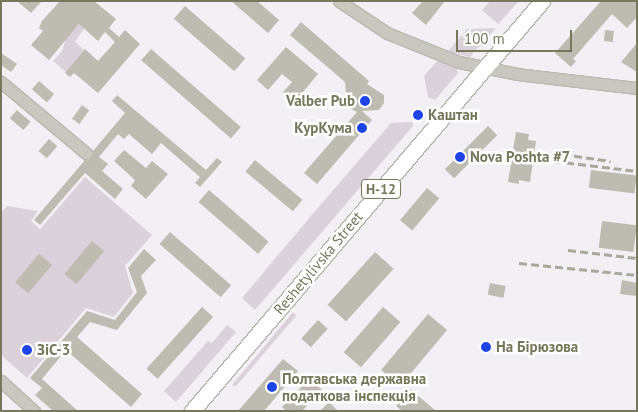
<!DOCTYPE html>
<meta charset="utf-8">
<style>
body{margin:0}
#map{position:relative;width:638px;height:412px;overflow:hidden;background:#f3f0f5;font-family:"PT Sans",sans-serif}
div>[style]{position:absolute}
.green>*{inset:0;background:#dbd1da}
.building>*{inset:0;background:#bebcb2;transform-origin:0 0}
.roads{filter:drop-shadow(1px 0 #b8b9b0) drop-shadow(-1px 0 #b8b9b0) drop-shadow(0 1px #b8b9b0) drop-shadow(0 -1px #b8b9b0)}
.minor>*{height:11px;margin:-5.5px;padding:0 5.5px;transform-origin:5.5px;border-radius:5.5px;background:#c8c8c1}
.major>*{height:15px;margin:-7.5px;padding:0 7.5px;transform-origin:7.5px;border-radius:7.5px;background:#fff}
.rail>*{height:2.5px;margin-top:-1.25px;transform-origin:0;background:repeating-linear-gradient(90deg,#a8a99c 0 8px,transparent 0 12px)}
.dots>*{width:14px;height:14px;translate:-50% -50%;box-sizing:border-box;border:2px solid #fff;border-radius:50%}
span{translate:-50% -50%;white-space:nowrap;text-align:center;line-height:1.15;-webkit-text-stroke:5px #fff;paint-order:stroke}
.shield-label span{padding:1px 4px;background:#fff;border:1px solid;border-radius:4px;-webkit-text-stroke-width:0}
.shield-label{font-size:14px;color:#76775b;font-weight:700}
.poi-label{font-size:15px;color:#76775b;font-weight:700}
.right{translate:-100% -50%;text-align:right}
.left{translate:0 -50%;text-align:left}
.street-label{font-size:15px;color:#76775b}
.frame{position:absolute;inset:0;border:2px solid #76775b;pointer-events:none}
.scale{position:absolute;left:456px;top:30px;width:116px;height:22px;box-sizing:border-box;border:2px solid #76775b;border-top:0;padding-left:6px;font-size:15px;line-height:18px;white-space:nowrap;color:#76775b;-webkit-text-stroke:4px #fff;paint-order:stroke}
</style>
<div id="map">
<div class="green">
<div style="clip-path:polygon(490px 1px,519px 1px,498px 24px,482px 10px)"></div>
<div style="clip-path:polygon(80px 23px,85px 27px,75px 42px,84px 50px,66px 72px,53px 61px,62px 51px,66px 38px)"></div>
<div style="clip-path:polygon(496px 28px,470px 57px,448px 51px,467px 29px)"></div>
<div style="clip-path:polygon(438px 60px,456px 67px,458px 73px,435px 100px,428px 97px,424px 76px)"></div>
<div style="clip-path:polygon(412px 122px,413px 126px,255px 310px,242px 298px,316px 210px,391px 123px)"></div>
<div style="clip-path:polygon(85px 177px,152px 235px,125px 266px,133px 293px,114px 317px,86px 308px,27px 378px,1px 355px,1px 213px,7px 206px,38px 211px,31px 221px,40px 229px)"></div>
<div style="clip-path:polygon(293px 312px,296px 316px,236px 386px,232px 385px)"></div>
<div style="clip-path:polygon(227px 325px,236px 332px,176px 402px,164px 391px,208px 341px,212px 343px)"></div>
</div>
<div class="building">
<div style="clip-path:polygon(17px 1px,42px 1px,31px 13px)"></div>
<div style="clip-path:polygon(60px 1px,94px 1px,116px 19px,109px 28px,119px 37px,125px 30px,140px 44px,98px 93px,74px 73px,70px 77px,65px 73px,85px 49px,98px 61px,115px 42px,105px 32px,98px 41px,79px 24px,49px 60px,31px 45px,43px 31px,39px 28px,42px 21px)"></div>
<div style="clip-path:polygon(231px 1px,257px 1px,279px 20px,268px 33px)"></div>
<div style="clip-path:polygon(423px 1px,445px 1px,426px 25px,412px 13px)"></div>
<div style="clip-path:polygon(601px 1px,637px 1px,637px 17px,627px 28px,612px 14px,573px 59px,576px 61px,571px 67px,555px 53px)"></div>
<div style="left:185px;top:6px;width:80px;height:17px;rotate:41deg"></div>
<div style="clip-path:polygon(301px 22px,369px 81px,367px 84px,384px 95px,384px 103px,379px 110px,362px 111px,372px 120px,317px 184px,304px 173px,357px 112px,347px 107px,345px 82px,290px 35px)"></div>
<div style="left:605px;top:30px;width:9px;height:11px;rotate:6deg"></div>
<div style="clip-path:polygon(637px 43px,637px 72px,621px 62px)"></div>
<div style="clip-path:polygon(286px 47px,318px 74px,294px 103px,282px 93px,292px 82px,282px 74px,268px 90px,257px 80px)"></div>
<div style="left:151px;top:49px;width:119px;height:15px;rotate:41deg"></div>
<div style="clip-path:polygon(1px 53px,17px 64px,11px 72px,1px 65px)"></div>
<div style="left:39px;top:81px;width:20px;height:11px;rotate:41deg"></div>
<div style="clip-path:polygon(117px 95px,206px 170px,217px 158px,222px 162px,200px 187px,195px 183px,200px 177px,161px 143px,152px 154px,129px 134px,124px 139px,118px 134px,99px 157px,108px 164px,102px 171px,123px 189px,115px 199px,85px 173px,40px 225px,34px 220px,85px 160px,91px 158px,93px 151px,125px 113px,112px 101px)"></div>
<div style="left:82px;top:105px;width:9px;height:17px;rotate:36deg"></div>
<div style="left:17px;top:110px;width:18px;height:11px;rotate:41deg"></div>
<div style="left:488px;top:126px;width:13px;height:61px;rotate:45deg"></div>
<div style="clip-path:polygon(516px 132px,529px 134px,528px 140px,536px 141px,530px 182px,519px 180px,519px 184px,508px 182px)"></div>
<div style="left:49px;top:139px;width:11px;height:16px;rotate:41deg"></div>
<div style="clip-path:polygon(124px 150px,146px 168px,152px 161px,168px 174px,146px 199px,131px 186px,135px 180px,114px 161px)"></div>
<div style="left:255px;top:160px;width:62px;height:15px;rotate:40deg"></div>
<div style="left:591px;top:170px;width:46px;height:18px;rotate:7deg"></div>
<div style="left:427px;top:188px;width:16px;height:42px;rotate:40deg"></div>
<div style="left:209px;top:190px;width:79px;height:16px;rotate:41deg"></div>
<div style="left:602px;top:221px;width:35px;height:27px;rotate:7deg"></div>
<div style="left:170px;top:232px;width:81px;height:16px;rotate:41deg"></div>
<div style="left:92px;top:241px;width:16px;height:43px;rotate:40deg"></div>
<div style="clip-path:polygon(144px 249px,156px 260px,141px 276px,147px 293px,117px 330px,90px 322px,77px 337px,142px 394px,131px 407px,66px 350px,42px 379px,78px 411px,53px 411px,35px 395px,42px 388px,30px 378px,87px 311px,115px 320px,137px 292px,128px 268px)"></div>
<div style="left:375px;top:252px;width:25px;height:71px;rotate:42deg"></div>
<div style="left:39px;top:254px;width:17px;height:37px;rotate:40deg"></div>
<div style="clip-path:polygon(622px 280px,637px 283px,637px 296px,620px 294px)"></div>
<div style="left:490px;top:283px;width:16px;height:12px;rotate:11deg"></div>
<div style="left:202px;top:307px;width:15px;height:83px;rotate:42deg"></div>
<div style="left:383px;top:307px;width:23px;height:60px;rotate:41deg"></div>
<div style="left:428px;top:314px;width:25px;height:73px;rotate:40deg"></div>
<div style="left:318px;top:320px;width:13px;height:25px;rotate:42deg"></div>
<div style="clip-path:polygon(283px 359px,298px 371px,264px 411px,238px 411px)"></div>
<div style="clip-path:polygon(310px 378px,322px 390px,302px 411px,286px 411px,282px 407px)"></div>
<div style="clip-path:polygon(410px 389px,436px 411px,402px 411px,396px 406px)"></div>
<div style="clip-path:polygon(329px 402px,338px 411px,320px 411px)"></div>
</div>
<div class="roads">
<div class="minor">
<div style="left:339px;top:1px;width:58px;rotate:33.7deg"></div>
<div style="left:387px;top:33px;width:78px;rotate:21.9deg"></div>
<div style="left:459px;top:62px;width:59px;rotate:11.7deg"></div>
<div style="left:517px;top:74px;width:121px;rotate:6.7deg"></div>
<div style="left:1px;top:82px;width:111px;rotate:39.9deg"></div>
<div style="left:1px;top:381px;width:45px;rotate:42.3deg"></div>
</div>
<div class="major">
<div style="left:192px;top:411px;width:539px;rotate:-49.51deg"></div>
</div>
</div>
<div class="rail">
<div style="left:562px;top:154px;width:49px;rotate:8.1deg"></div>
<div style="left:554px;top:161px;width:84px;rotate:6.9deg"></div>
<div style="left:568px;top:250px;width:69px;rotate:6.6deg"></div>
<div style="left:519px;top:263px;width:119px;rotate:5.8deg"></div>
</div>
<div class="dots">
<div style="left:365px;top:101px;background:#1e43e7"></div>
<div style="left:418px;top:115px;background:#1e43e7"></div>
<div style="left:362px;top:128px;background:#1e43e7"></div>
<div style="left:460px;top:157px;background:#1e43e7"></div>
<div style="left:486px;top:347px;background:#1e43e7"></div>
<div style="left:27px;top:350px;background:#1e43e7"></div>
<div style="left:272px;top:387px;background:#1e43e7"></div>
</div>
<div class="shield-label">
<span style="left:381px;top:189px">Н-12</span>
</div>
<div class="poi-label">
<span class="right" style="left:355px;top:101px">Valber Pub</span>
<span class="left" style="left:428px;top:115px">Каштан</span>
<span class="right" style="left:352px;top:128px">КурКума</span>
<span class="left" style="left:470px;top:157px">Nova Poshta #7</span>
<span class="left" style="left:496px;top:347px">На Бірюзова</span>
<span class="left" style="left:37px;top:350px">ЗіС-3</span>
<span class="left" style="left:282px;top:387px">Полтавська державна<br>податкова інспекція</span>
</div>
<div class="street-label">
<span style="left:318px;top:263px;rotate:-50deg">Reshetylivska Street</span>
</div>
<div class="frame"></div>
<div class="scale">100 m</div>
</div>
